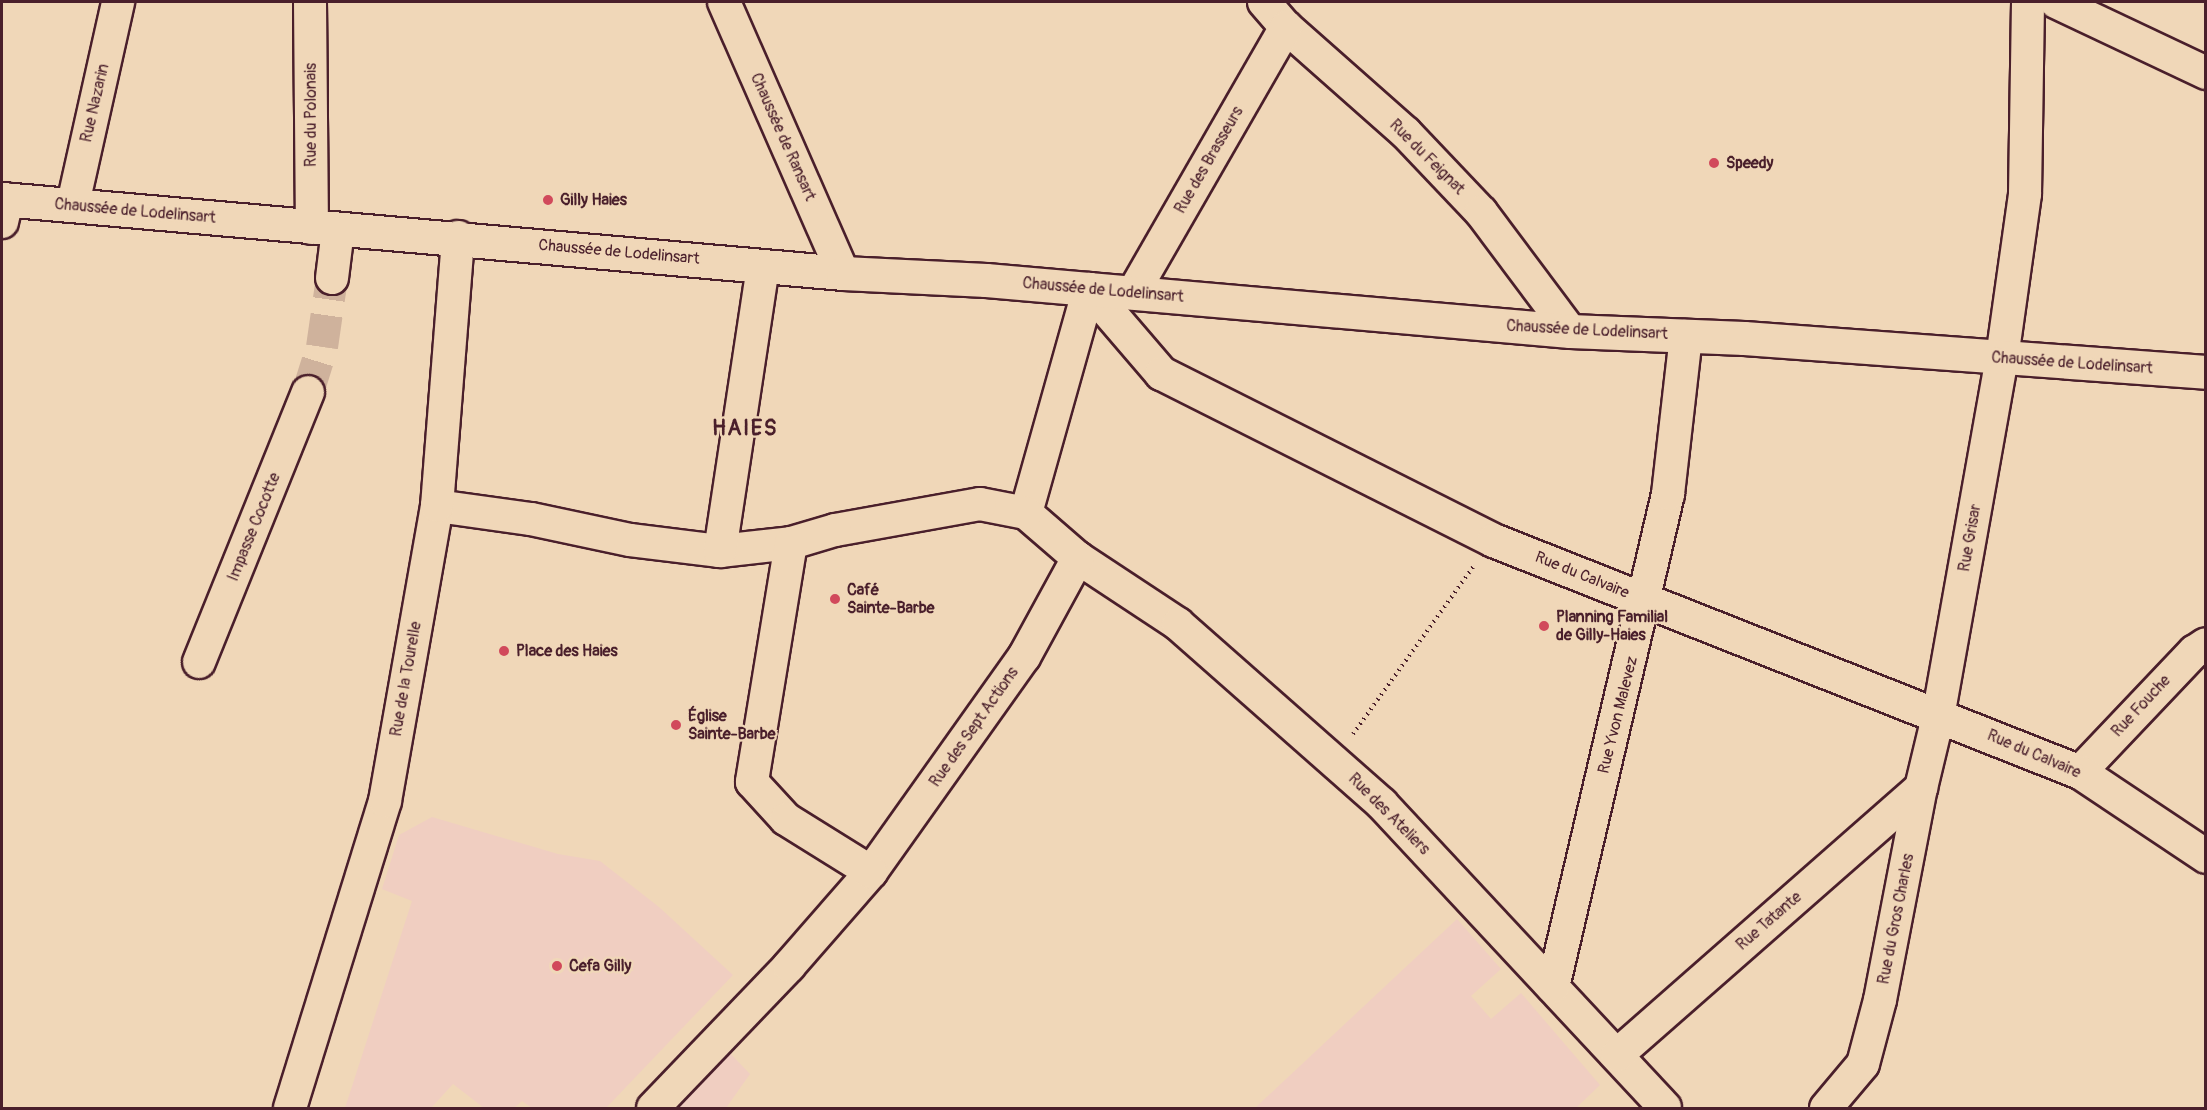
<!DOCTYPE html>
<meta charset="utf-8">
<style>
body{margin:0}
#map{position:relative;width:2207px;height:1110px;overflow:hidden;background:#f0d7b8;font-family:Pangolin,sans-serif}
div>[style]{position:absolute}
.built>*{inset:0;background:#f0cec1}
.minor-tunnel>*{height:32px;margin-top:-16px;transform-origin:0;background:repeating-linear-gradient(90deg,#cfb29c 0 32px,transparent 0 48px)}
.path>*{height:4px;margin-top:-2px;transform-origin:0;background:repeating-linear-gradient(90deg,#4a1f2b 0 1.5px,transparent 0 6px)}
.roads{filter:drop-shadow(2px 0 #4a1f2b) drop-shadow(-2px 0 #4a1f2b) drop-shadow(0 2px #4a1f2b) drop-shadow(0 -2px #4a1f2b)}
.minor>*{height:32px;margin:-16px;padding:0 16px;transform-origin:16px;border-radius:16px;background:#f0d7b8}
.secondary>*{height:33px;margin:-16.5px;padding:0 16.5px;transform-origin:16.5px;border-radius:16.5px;background:#f0d7b8}
.primary>*{height:33px;margin:-16.5px;padding:0 16.5px;transform-origin:16.5px;border-radius:16.5px;background:#f0d7b8}
.dots>*{width:16px;height:16px;translate:-50% -50%;box-sizing:border-box;border:3px solid #f0d7b8;border-radius:50%}
span{translate:-50% -50%;white-space:nowrap;text-align:center;line-height:1.15;-webkit-text-stroke:4.5px #f0d7b8;paint-order:stroke}
.street-label{font-size:16px;color:#4a1f2b}
.poi-label{font-size:16px;color:#4a1f2b;font-weight:700}
.left{translate:0 -50%;text-align:left}
.district-label{font-size:22px;color:#4a1f2b;font-weight:700;letter-spacing:1.5px}
.frame{position:absolute;inset:0;border:3px solid #4a1f2b;pointer-events:none}
</style>
<div id="map">
<div class="built">
<div style="clip-path:polygon(432px 817px,558px 854px,600px 861px,659px 907px,733px 975px,606px 1108px,532px 1108px,522px 1101px,514px 1108px,484px 1108px,453px 1084px,431px 1108px,345px 1108px,412px 901px,382px 889px,399px 835px)"></div>
<div style="clip-path:polygon(1457px 919px,1501px 969px,1471px 996px,1491px 1019px,1521px 993px,1600px 1085px,1576px 1108px,1255px 1108px)"></div>
<div style="clip-path:polygon(723px 1046px,750px 1074px,726px 1108px,665px 1108px)"></div>
</div>
<div class="minor-tunnel">
<div style="left:308px;top:392px;width:47px;rotate:-72.7deg"></div>
<div style="left:322px;top:347px;width:70px;rotate:-81.8deg"></div>
</div>
<div class="path">
<div style="left:1353px;top:734px;width:206px;rotate:-54.3deg"></div>
</div>
<div class="roads">
<div class="minor">
<div style="left:310px;top:2px;width:226px;rotate:89.5deg"></div>
<div style="left:724px;top:2px;width:296px;rotate:66.3deg"></div>
<div style="left:1264px;top:2px;width:33px;rotate:49deg"></div>
<div style="left:1286px;top:27px;width:160px;rotate:41.5deg"></div>
<div style="left:1406px;top:133px;width:109px;rotate:46.5deg"></div>
<div style="left:1481px;top:212px;width:149px;rotate:53.2deg"></div>
<div style="left:2056px;top:2px;width:166px;rotate:25.3deg"></div>
<div style="left:73px;top:204px;width:207px;rotate:-77.4deg"></div>
<div style="left:2px;top:222px;width:23px;rotate:-77deg"></div>
<div style="left:332px;top:278px;width:48px;rotate:-82.9deg"></div>
<div style="left:1133px;top:293px;width:307px;rotate:-60.1deg"></div>
<div style="left:437px;top:506px;width:95px;rotate:7.9deg"></div>
<div style="left:531px;top:519px;width:101px;rotate:12deg"></div>
<div style="left:630px;top:540px;width:91px;rotate:7deg"></div>
<div style="left:720px;top:551px;width:71px;rotate:-6.4deg"></div>
<div style="left:1026px;top:513px;width:233px;rotate:-74.3deg"></div>
<div style="left:720px;top:551px;width:287px;rotate:-81.4deg"></div>
<div style="left:1078px;top:558px;width:120px;rotate:33.4deg"></div>
<div style="left:1178px;top:624px;width:272px;rotate:41.4deg"></div>
<div style="left:1382px;top:804px;width:415px;rotate:47deg"></div>
<div style="left:199px;top:662px;width:291px;rotate:-68deg"></div>
<div style="left:2080px;top:772px;width:166px;rotate:-46.5deg"></div>
<div style="left:2194px;top:652px;width:14px;rotate:-34deg"></div>
<div style="left:1553px;top:987px;width:506px;rotate:-76.87deg"></div>
<div style="left:1668px;top:494px;width:159px;rotate:-83.5deg"></div>
<div style="left:1617px;top:1055px;width:405px;rotate:-41.3deg"></div>
<div style="left:290px;top:1108px;width:321px;rotate:-72.8deg"></div>
<div style="left:385px;top:801px;width:300px;rotate:-80deg"></div>
<div style="left:437px;top:506px;width:270px;rotate:-85.5deg"></div>
<div style="left:653px;top:1108px;width:197px;rotate:-46.2deg"></div>
<div style="left:789px;top:966px;width:125px;rotate:-48.9deg"></div>
<div style="left:871px;top:872px;width:264px;rotate:-54.6deg"></div>
<div style="left:1024px;top:657px;width:113px;rotate:-61.4deg"></div>
<div style="left:1078px;top:558px;width:69px;rotate:-139.1deg"></div>
<div style="left:1026px;top:513px;width:47px;rotate:-168.9deg"></div>
<div style="left:980px;top:504px;width:147px;rotate:169.8deg"></div>
<div style="left:835px;top:530px;width:46px;rotate:163.5deg"></div>
<div style="left:791px;top:543px;width:242px;rotate:99.3deg"></div>
<div style="left:752px;top:782px;width:50px;rotate:47.4deg"></div>
<div style="left:786px;top:819px;width:100px;rotate:31.9deg"></div>
<div style="left:1826px;top:1108px;width:57px;rotate:-49.9deg"></div>
<div style="left:1863px;top:1064px;width:66px;rotate:-75.1deg"></div>
<div style="left:1880px;top:1000px;width:216px;rotate:-79.1deg"></div>
<div style="left:1921px;top:788px;width:73px;rotate:-76.5deg"></div>
<div style="left:1938px;top:717px;width:365px;rotate:-79.9deg"></div>
<div style="left:2002px;top:358px;width:166px;rotate:-82deg"></div>
<div style="left:2025px;top:194px;width:192px;rotate:-89.1deg"></div>
</div>
<div class="secondary">
<div style="left:1089px;top:289px;width:111px;rotate:49.4deg"></div>
<div style="left:1161px;top:373px;width:372px;rotate:26.7deg"></div>
<div style="left:1493px;top:540px;width:631px;rotate:21.57deg"></div>
<div style="left:2080px;top:772px;width:151px;rotate:33.7deg"></div>
</div>
<div class="primary">
<div style="left:2px;top:199px;width:844px;rotate:5.03deg"></div>
<div style="left:843px;top:273px;width:143px;rotate:2.8deg"></div>
<div style="left:986px;top:280px;width:586px;rotate:4.99deg"></div>
<div style="left:1570px;top:331px;width:174px;rotate:2.3deg"></div>
<div style="left:1744px;top:338px;width:463px;rotate:4.2deg"></div>
</div>
</div>
<div class="dots">
<div style="left:1714px;top:163px;background:#d1495b"></div>
<div style="left:548px;top:200px;background:#d1495b"></div>
<div style="left:835px;top:599px;background:#d1495b"></div>
<div style="left:1544px;top:626px;background:#d1495b"></div>
<div style="left:504px;top:651px;background:#d1495b"></div>
<div style="left:676px;top:725px;background:#d1495b"></div>
<div style="left:557px;top:966px;background:#d1495b"></div>
</div>
<div class="street-label">
<span style="left:95px;top:103px;rotate:-77deg">Rue Nazarin</span>
<span style="left:311px;top:115px;rotate:-90deg">Rue du Polonais</span>
<span style="left:783px;top:137px;rotate:66deg">Chaussée de Ransart</span>
<span style="left:1427px;top:157px;rotate:45deg">Rue du Feignat</span>
<span style="left:1209px;top:160px;rotate:-60deg">Rue des Brasseurs</span>
<span style="left:135px;top:211px;rotate:5deg">Chaussée de Lodelinsart</span>
<span style="left:619px;top:252px;rotate:5deg">Chaussée de Lodelinsart</span>
<span style="left:1103px;top:290px;rotate:5deg">Chaussée de Lodelinsart</span>
<span style="left:1587px;top:330px;rotate:3deg">Chaussée de Lodelinsart</span>
<span style="left:2072px;top:363px;rotate:4deg">Chaussée de Lodelinsart</span>
<span style="left:254px;top:527px;rotate:-68deg">Impasse Cocotte</span>
<span style="left:1970px;top:538px;rotate:-80deg">Rue Grisar</span>
<span style="left:1582px;top:575px;rotate:22deg">Rue du Calvaire</span>
<span style="left:406px;top:679px;rotate:-80deg">Rue de la Tourelle</span>
<span style="left:2141px;top:706px;rotate:-47deg">Rue Fouche</span>
<span style="left:1618px;top:715px;rotate:-76deg">Rue Yvon Malevez</span>
<span style="left:974px;top:727px;rotate:-55deg">Rue des Sept Actions</span>
<span style="left:2034px;top:754px;rotate:23deg">Rue du Calvaire</span>
<span style="left:1389px;top:814px;rotate:45deg">Rue des Ateliers</span>
<span style="left:1896px;top:919px;rotate:-79deg">Rue du Gros Charles</span>
<span style="left:1769px;top:921px;rotate:-41deg">Rue Tatante</span>
</div>
<div class="poi-label">
<span class="left" style="left:1726px;top:163px">Speedy</span>
<span class="left" style="left:560px;top:200px">Gilly Haies</span>
<span class="left" style="left:847px;top:599px">Café<br>Sainte-Barbe</span>
<span class="left" style="left:1556px;top:626px">Planning Familial<br>de Gilly-Haies</span>
<span class="left" style="left:516px;top:651px">Place des Haies</span>
<span class="left" style="left:688px;top:725px">Église<br>Sainte-Barbe</span>
<span class="left" style="left:569px;top:966px">Cefa Gilly</span>
</div>
<div class="district-label">
<span style="left:745px;top:429px">HAIES</span>
</div>
<div class="frame"></div>
</div>
